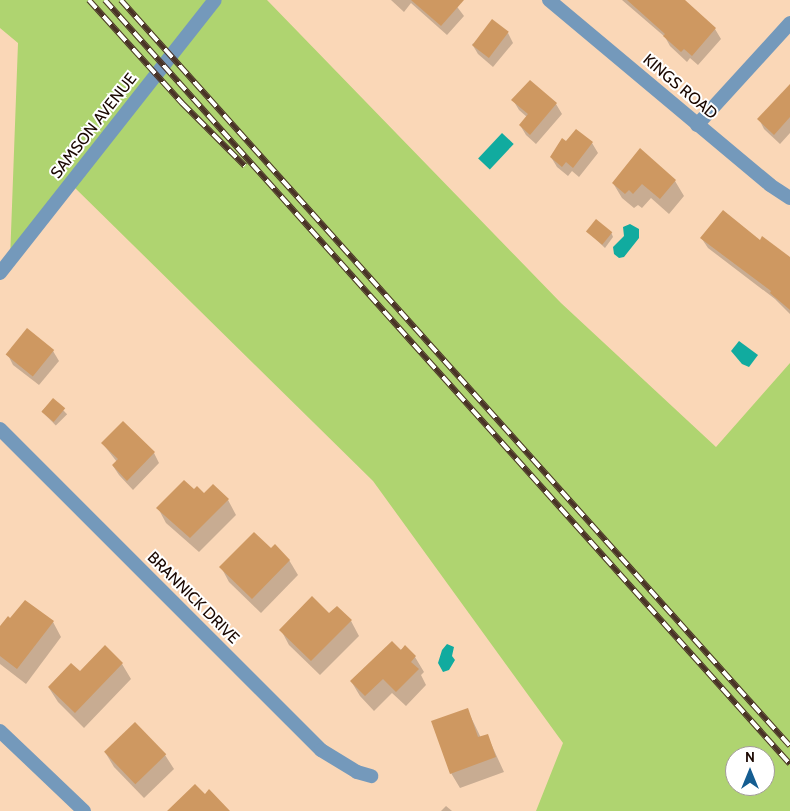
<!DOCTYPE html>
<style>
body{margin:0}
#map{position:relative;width:790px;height:811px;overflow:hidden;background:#fad7b7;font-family:Cabin,sans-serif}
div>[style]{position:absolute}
.green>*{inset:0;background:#afd470}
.water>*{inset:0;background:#11ab9f;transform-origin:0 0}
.shadow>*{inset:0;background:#0003;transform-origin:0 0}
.building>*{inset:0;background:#ce9861;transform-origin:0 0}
.minor>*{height:14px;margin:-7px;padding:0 7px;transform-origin:7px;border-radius:7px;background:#7499bb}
.rail>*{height:5.5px;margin-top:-2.75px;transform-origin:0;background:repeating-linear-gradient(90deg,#fff 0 11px,#4a3327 0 22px);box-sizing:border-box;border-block:1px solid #4a3327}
span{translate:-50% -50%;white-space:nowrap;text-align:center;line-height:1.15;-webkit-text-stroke:4px #fff;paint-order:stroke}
.street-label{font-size:16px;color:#1a0700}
.north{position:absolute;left:725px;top:746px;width:50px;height:50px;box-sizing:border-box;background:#fff;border:1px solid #a39c99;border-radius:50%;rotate:0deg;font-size:14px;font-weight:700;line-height:20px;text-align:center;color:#1a0700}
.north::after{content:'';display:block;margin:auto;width:18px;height:22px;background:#155d91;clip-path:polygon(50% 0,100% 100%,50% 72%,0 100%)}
</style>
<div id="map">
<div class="green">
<div style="clip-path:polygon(evenodd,0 0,267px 0,561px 303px,716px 447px,790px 363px,790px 811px,536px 811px,563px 743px,373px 481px,72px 185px,10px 260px,18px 43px,0 28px,0 0,735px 756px,765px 756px,765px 786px,735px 786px,735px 756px)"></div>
</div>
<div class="water">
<div style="left:502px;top:133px;width:16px;height:35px;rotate:43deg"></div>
<div style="clip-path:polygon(630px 224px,639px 229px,639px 238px,624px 257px,619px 258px,614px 254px,613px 247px,624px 236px,623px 227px)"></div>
<div style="clip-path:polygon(739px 341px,758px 355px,749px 367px,742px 364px,731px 351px)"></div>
<div style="clip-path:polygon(447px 644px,454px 647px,452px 656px,455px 660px,449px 670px,443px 672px,438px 663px,442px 650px)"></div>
</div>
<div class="shadow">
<div style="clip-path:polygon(391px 0,452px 0,464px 16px,447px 35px,411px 3px,404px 12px)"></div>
<div style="clip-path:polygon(622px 0,670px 0,691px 7px,715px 29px,721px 39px,698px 65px,690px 58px,687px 62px,670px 46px,665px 37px)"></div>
<div style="clip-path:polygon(508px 33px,513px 43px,493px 67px,478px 54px,472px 44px)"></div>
<div style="clip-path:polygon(530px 81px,556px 104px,562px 114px,536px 144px,526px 135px,520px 125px,527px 117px,519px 110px,513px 100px)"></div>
<div style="clip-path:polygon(790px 87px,790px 133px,780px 144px,764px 129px,759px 119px)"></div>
<div style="clip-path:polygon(576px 131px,592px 143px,598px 153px,579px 177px,572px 171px,568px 176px,557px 167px,551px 157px)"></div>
<div style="clip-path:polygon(640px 150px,675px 181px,684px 196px,669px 214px,651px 198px,642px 208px,638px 205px,634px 208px,622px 198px,613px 183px)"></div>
<div style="clip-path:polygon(588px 232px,611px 232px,613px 237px,605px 248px)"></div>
<div style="clip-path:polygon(702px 239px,760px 242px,790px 259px,790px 314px,775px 299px,708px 248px)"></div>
<div style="clip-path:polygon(53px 351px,59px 361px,39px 385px,13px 365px,8px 355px)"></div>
<div style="left:53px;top:400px;width:20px;height:16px;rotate:45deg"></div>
<div style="clip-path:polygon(103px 444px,154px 453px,159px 463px,133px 490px,119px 475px,113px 466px,117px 462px)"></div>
<div style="clip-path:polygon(194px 491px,228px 500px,236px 515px,199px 552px,166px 523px,158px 508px)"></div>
<div style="clip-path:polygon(271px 550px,289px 560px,298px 575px,261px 613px,229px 582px,221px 567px)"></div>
<div style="clip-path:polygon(351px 621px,359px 636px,320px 675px,289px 645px,281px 630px)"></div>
<div style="clip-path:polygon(53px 622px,61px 637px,26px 684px,0 664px,0 631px)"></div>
<div style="clip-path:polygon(105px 647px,122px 664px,131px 679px,84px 728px,58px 702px,49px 688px,80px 672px)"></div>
<div style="clip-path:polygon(405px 647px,415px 657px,424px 672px,421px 675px,426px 685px,406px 706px,392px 693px,374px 711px,360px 696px,351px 681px)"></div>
<div style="clip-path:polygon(467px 709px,481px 738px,487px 735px,504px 772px,460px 788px,451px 773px)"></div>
<div style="clip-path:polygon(105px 752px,165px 755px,174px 769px,144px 798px,114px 767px)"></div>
<div style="clip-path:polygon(446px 806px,452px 811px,441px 811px)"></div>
</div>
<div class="building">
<div style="clip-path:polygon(411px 0,464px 0,441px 26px)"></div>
<div style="clip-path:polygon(627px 0,685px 0,716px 28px,692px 56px,684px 49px,681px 52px,663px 36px,665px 34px)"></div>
<div style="left:492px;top:19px;width:21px;height:33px;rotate:37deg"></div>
<div style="clip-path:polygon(530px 80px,557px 103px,530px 135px,519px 125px,528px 114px,511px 100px)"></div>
<div style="clip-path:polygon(790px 84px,790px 117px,774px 135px,757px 119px)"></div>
<div style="clip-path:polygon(576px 129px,593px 142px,573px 168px,566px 162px,562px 167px,550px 157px,562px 138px,566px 141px)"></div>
<div style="clip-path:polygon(640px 148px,676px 180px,660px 199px,642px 184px,633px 194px,629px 190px,625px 194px,612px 183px)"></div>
<div style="clip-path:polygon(723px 210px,760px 240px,762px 236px,790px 257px,790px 310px,770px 293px,771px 291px,700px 238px)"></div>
<div style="left:596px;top:219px;width:21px;height:16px;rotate:39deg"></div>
<div style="left:27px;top:328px;width:35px;height:34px;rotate:39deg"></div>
<div style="left:53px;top:398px;width:16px;height:18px;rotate:40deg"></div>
<div style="clip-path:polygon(123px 421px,155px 452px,127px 481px,112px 465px,118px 459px,101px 443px)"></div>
<div style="clip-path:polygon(184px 480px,194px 489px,197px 486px,204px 493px,213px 484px,229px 499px,190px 538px,156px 508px)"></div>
<div style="clip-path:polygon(254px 532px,271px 548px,275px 544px,290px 560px,252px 599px,219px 567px)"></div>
<div style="clip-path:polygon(312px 596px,329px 613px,337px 606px,352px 620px,311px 661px,279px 630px)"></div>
<div style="clip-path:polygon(25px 600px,54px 621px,17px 669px,0 656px,0 626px,8px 616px,10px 618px)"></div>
<div style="clip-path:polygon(392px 641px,401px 650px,405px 645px,416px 656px,411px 662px,419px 669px,396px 692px,383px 679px,365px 696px,350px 681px)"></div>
<div style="clip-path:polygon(105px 645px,123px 663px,75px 713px,48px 687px,71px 663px,80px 671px)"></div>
<div style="clip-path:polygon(468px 708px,478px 737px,488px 734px,496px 757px,450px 774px,431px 721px)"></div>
<div style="left:135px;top:722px;width:45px;height:43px;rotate:46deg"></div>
<div style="clip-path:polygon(195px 784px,205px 794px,209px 789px,230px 811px,167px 811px)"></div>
</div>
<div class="minor">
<div style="left:549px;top:0;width:288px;rotate:39.9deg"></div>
<div style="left:770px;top:185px;width:24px;rotate:33deg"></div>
<div style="left:697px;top:125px;width:138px;rotate:-47.6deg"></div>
<div style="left:0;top:273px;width:347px;rotate:-51.8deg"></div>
<div style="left:0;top:429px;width:454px;rotate:45deg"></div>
<div style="left:321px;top:750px;width:42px;rotate:31.4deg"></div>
<div style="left:357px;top:772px;width:15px;rotate:16deg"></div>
<div style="left:0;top:731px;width:116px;rotate:43.6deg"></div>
</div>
<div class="rail">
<div style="left:89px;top:0;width:139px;rotate:47.9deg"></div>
<div style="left:182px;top:103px;width:89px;rotate:45deg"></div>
<div style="left:105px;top:0;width:1026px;rotate:48.12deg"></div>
<div style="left:121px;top:0;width:1002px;rotate:48.11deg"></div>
</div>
<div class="street-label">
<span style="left:680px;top:87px;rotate:40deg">KINGS ROAD</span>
<span style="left:94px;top:126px;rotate:-52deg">SAMSON AVENUE</span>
<span style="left:193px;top:598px;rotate:45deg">BRANNICK DRIVE</span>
</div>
<div class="north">N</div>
</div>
